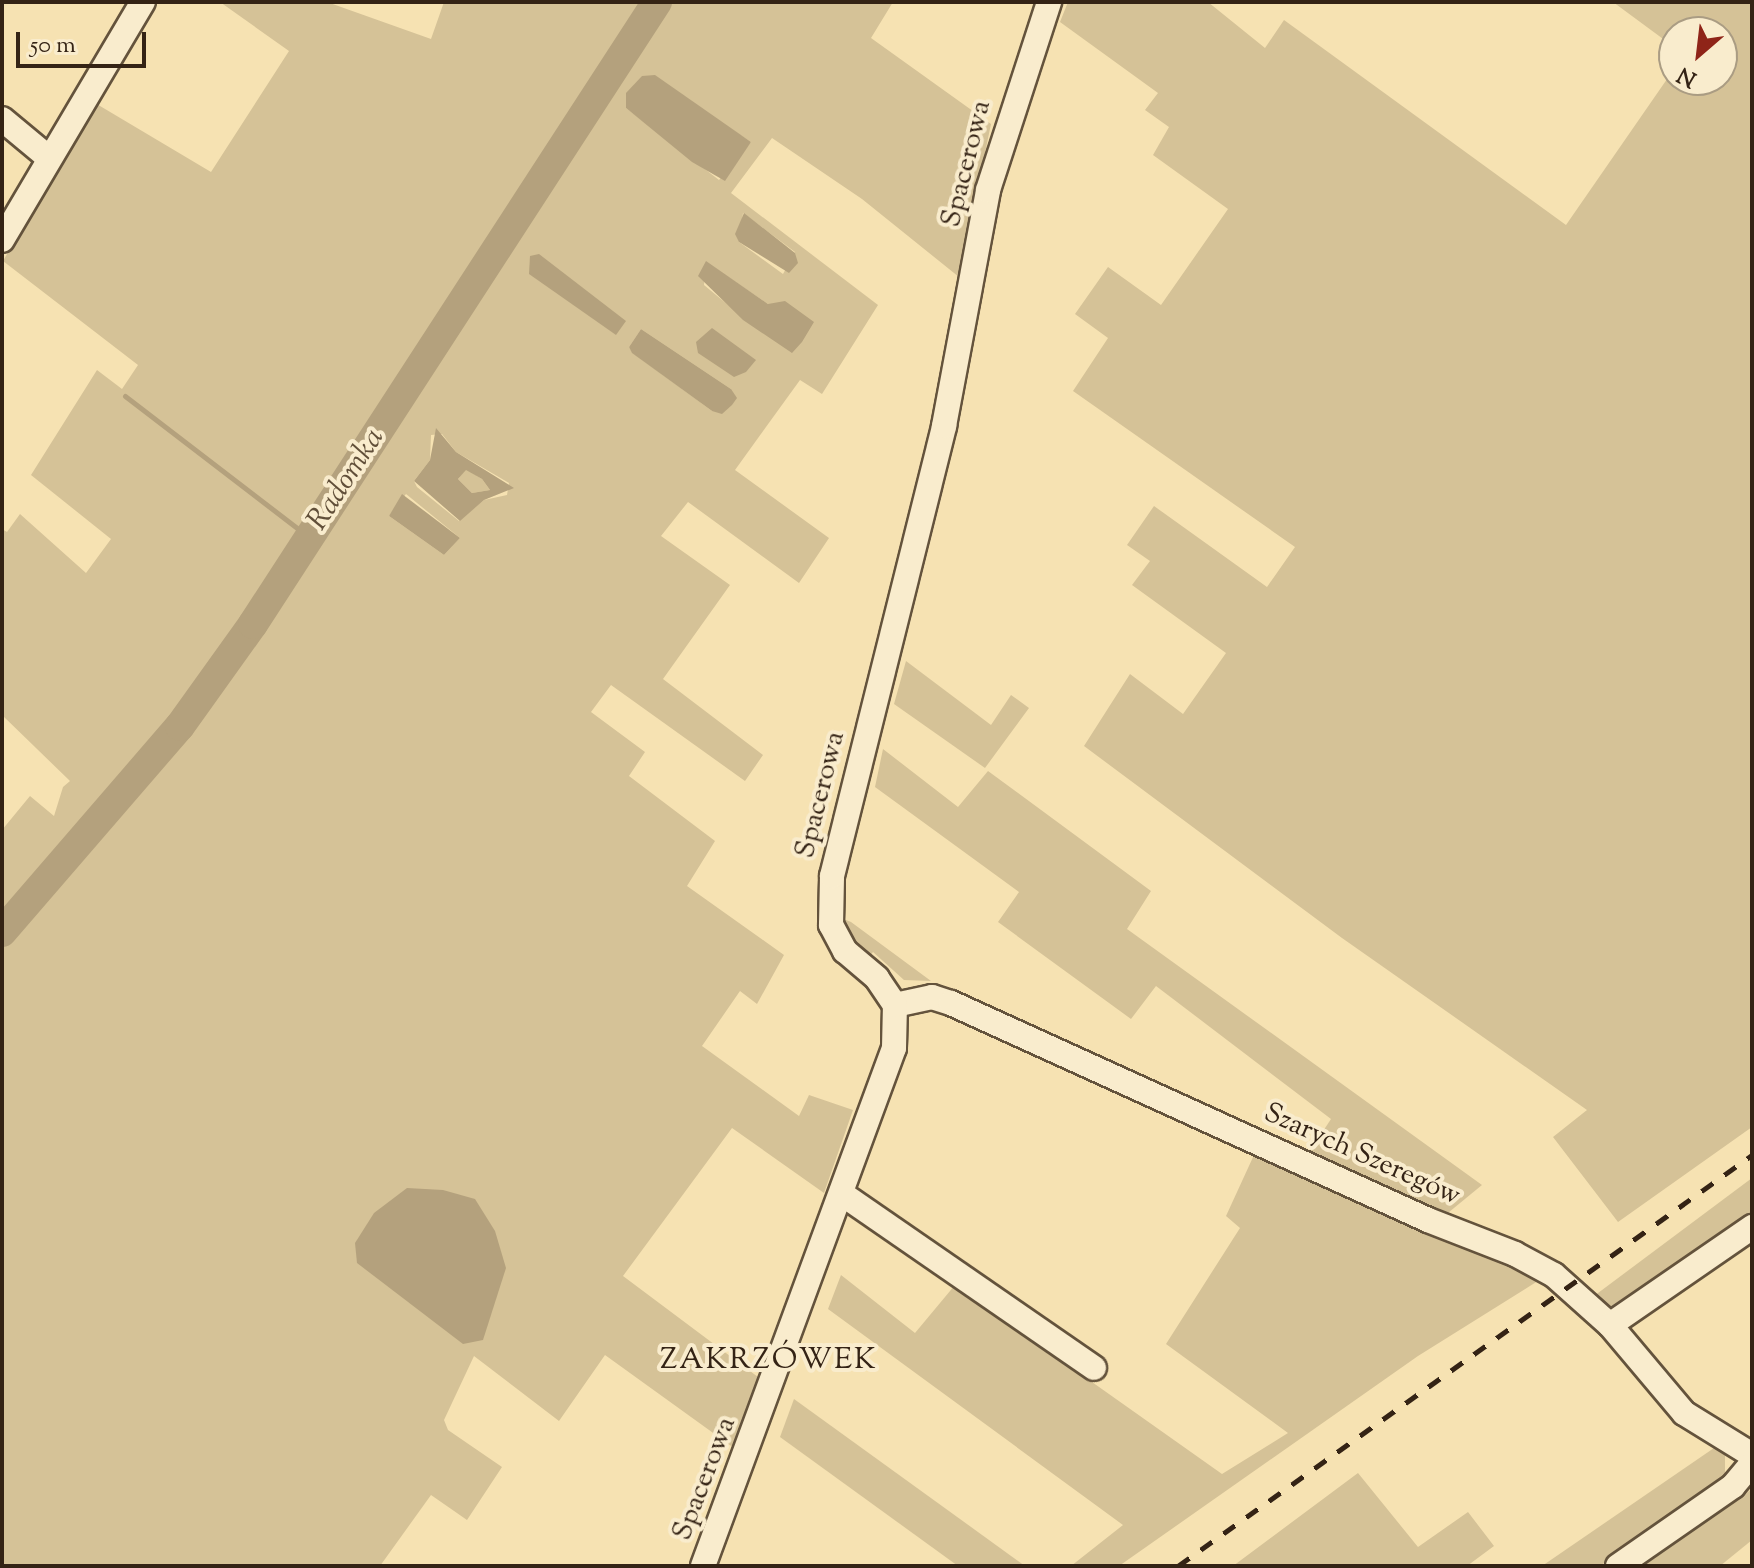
<!DOCTYPE html>
<meta charset="utf-8">
<style>
body{margin:0}
#map{position:relative;width:1754px;height:1568px;overflow:hidden;background:#f6e2b2;font-family:"Sorts Mill Goudy",serif}
div>[style]{position:absolute}
.green>*{inset:0;background:#d5c297}
.water>*{inset:0;background:#b4a17d}
.stream>*{height:5px;margin:-2.5px;padding:0 2.5px;transform-origin:2.5px;border-radius:2.5px;background:#b4a17d}
.river>*{height:30px;margin:-15px;padding:0 15px;transform-origin:15px;border-radius:15px;background:#b4a17d}
.roads{filter:drop-shadow(2px 0 #64533c) drop-shadow(-2px 0 #64533c) drop-shadow(0 2px #64533c) drop-shadow(0 -2px #64533c)}
.minor>*{height:24px;margin:-12px;padding:0 12px;transform-origin:12px;border-radius:12px;background:#f9eccd}
.rail>*{height:5px;margin-top:-2.5px;transform-origin:0;background:repeating-linear-gradient(90deg,#342315 0 14px,transparent 0 28px)}
span{translate:-50% -50%;white-space:nowrap;text-align:center;line-height:1.15;-webkit-text-stroke:8px #f9eccd;paint-order:stroke}
.street-label{font-size:28px;color:#342315}
.water-label{font-size:30px;color:#614f39;font-style:italic}
.neighbourhood-label{font-size:30px;color:#342315;letter-spacing:2px}
.frame{position:absolute;inset:0;border:4px solid #342315;pointer-events:none}
.north{position:absolute;left:1658px;top:16px;width:80px;height:80px;box-sizing:border-box;background:#f9eccd;border:2px solid #aa9c83;border-radius:50%;rotate:208deg;font-size:22px;font-weight:700;line-height:32px;text-align:center;color:#342315}
.north::after{content:'';display:block;margin:auto;width:28px;height:36px;background:#8f2418;clip-path:polygon(50% 0,100% 100%,50% 72%,0 100%)}
.scale{position:absolute;left:16px;top:32px;width:130px;height:36px;box-sizing:border-box;border:4px solid #342315;border-top:0;padding-left:10px;font-size:24px;line-height:28px;white-space:nowrap;color:#342315;-webkit-text-stroke:6px #f9eccd;paint-order:stroke}
</style>
<div id="map">
<div class="green">
<div style="clip-path:polygon(evenodd,220px 2px,327px 2px,431px 39px,444px 2px,893px 2px,871px 38px,991px 124px,959px 277px,862px 199px,772px 138px,731px 193px,878px 305px,822px 394px,800px 380px,735px 470px,829px 538px,799px 583px,688px 502px,661px 536px,730px 585px,663px 679px,763px 755px,745px 781px,611px 685px,591px 712px,645px 752px,629px 776px,715px 841px,687px 886px,784px 955px,757px 1004px,740px 991px,702px 1046px,799px 1116px,809px 1095px,853px 1110px,824px 1193px,732px 1128px,623px 1276px,758px 1377px,734px 1448px,605px 1355px,559px 1421px,474px 1356px,444px 1420px,448px 1430px,502px 1467px,467px 1520px,431px 1495px,380px 1566px,2px 1566px,2px 830px,30px 796px,54px 816px,63px 787px,70px 781px,2px 715px,2px 529px,7px 532px,20px 514px,86px 573px,111px 539px,31px 475px,97px 370px,122px 389px,138px 365px,3px 261px,95px 103px,211px 172px,289px 51px,220px 2px,626px 108px,705px 112px,751px 142px,719px 180px,626px 108px,220px 2px,743px 213px,795px 252px,783px 274px,739px 242px,743px 213px,220px 2px,706px 262px,768px 304px,757px 329px,704px 285px,706px 262px,220px 2px,641px 329px,731px 389px,712px 411px,633px 353px,629px 347px,641px 329px,220px 2px,442px 434px,456px 452px,509px 483px,507px 495px,484px 500px,459px 521px,417px 487px,414px 481px,430px 460px,431px 435px,442px 434px,220px 2px,406px 494px,460px 538px,444px 555px,389px 516px,406px 494px)"></div>
<div style="clip-path:polygon(1068px 2px,1208px 2px,1265px 48px,1284px 20px,1566px 225px,1674px 69px,1674px 80px,1722px 80px,1722px 32px,1674px 32px,1674px 47px,1613px 2px,1752px 2px,1752px 1127px,1618px 1222px,1553px 1137px,1587px 1110px,1342px 938px,1084px 746px,1130px 674px,1183px 714px,1226px 653px,1132px 585px,1150px 561px,1127px 545px,1154px 506px,1267px 587px,1295px 547px,1073px 391px,1108px 338px,1075px 314px,1108px 267px,1161px 305px,1228px 209px,1153px 155px,1169px 127px,1145px 110px,1158px 93px,1060px 22px)"></div>
<div style="clip-path:polygon(466px 469px,482px 479px,490px 490px,472px 493px,458px 479px)"></div>
<div style="clip-path:polygon(906px 661px,991px 725px,1011px 695px,1029px 708px,985px 768px,894px 704px)"></div>
<div style="clip-path:polygon(883px 749px,958px 807px,988px 771px,1151px 891px,1127px 929px,1482px 1185px,1443px 1217px,1310px 1151px,1331px 1119px,1156px 986px,1131px 1019px,998px 922px,1019px 892px,875px 787px)"></div>
<div style="clip-path:polygon(841px 918px,851px 922px,931px 981px,904px 980px,873px 952px,869px 957px,853px 942px)"></div>
<div style="clip-path:polygon(1254px 1155px,1541px 1279px,1418px 1356px,1119px 1566px,1071px 1566px,1123px 1525px,828px 1309px,841px 1275px,915px 1333px,955px 1285px,1222px 1474px,1288px 1433px,1166px 1344px,1240px 1228px,1226px 1216px)"></div>
<div style="clip-path:polygon(1752px 1178px,1752px 1219px,1610px 1312px,1594px 1296px)"></div>
<div style="clip-path:polygon(794px 1399px,1025px 1566px,958px 1566px,780px 1437px)"></div>
<div style="clip-path:polygon(1714px 1448px,1725px 1454px,1725px 1479px,1600px 1566px,1542px 1566px)"></div>
<div style="clip-path:polygon(1358px 1473px,1418px 1547px,1468px 1512px,1494px 1546px,1467px 1566px,1233px 1566px)"></div>
<div style="clip-path:polygon(1752px 1489px,1752px 1540px,1720px 1566px,1642px 1566px)"></div>
</div>
<div class="water">
<div style="clip-path:polygon(655px 75px,751px 142px,725px 181px,692px 162px,626px 108px,626px 93px,642px 76px)"></div>
<div style="clip-path:polygon(744px 213px,795px 253px,798px 263px,789px 273px,739px 242px,735px 234px)"></div>
<div style="clip-path:polygon(539px 254px,626px 321px,616px 335px,529px 274px,530px 256px)"></div>
<div style="clip-path:polygon(706px 261px,768px 304px,785px 301px,814px 322px,802px 342px,792px 353px,743px 320px,698px 276px)"></div>
<div style="clip-path:polygon(712px 328px,756px 360px,746px 372px,734px 377px,698px 353px,696px 342px)"></div>
<div style="clip-path:polygon(641px 329px,731px 389px,737px 398px,732px 405px,722px 414px,712px 411px,632px 353px,629px 347px)"></div>
<div style="clip-path:polygon(evenodd,436px 428px,456px 452px,514px 488px,484px 500px,460px 521px,414px 481px,430px 460px,436px 428px,466px 470px,482px 479px,490px 490px,472px 493px,458px 479px,466px 470px)"></div>
<div style="clip-path:polygon(402px 494px,460px 538px,444px 555px,389px 516px)"></div>
<div style="clip-path:polygon(407px 1188px,443px 1190px,475px 1199px,495px 1231px,506px 1268px,483px 1340px,463px 1344px,357px 1263px,355px 1243px,374px 1213px)"></div>
</div>
<div class="stream">
<div style="left:125px;top:396px;width:232px;rotate:37.5deg"></div>
</div>
<div class="river">
<div style="left:2px;top:932px;width:272px;rotate:-49.2deg"></div>
<div style="left:180px;top:726px;width:125px;rotate:-54.4deg"></div>
<div style="left:253px;top:624px;width:742px;rotate:-57deg"></div>
</div>
<div class="roads">
<div class="minor">
<div style="left:2px;top:119px;width:61px;rotate:39.7deg"></div>
<div style="left:2px;top:240px;width:277px;rotate:-59.4deg"></div>
<div style="left:895px;top:1005px;width:38px;rotate:-12deg"></div>
<div style="left:932px;top:997px;width:20px;rotate:18deg"></div>
<div style="left:951px;top:1003px;width:524px;rotate:24.46deg"></div>
<div style="left:1428px;top:1220px;width:93px;rotate:21.3deg"></div>
<div style="left:1515px;top:1254px;width:44px;rotate:28.3deg"></div>
<div style="left:1554px;top:1275px;width:75px;rotate:41.8deg"></div>
<div style="left:1610px;top:1325px;width:115px;rotate:49.9deg"></div>
<div style="left:1684px;top:1413px;width:80px;rotate:31.7deg"></div>
<div style="left:842px;top:1194px;width:306px;rotate:34.6deg"></div>
<div style="left:1610px;top:1325px;width:173px;rotate:-34.6deg"></div>
<div style="left:703px;top:1566px;width:552px;rotate:-69.76deg"></div>
<div style="left:894px;top:1048px;width:43px;rotate:-88.7deg"></div>
<div style="left:895px;top:1005px;width:32px;rotate:-124deg"></div>
<div style="left:877px;top:978px;width:42px;rotate:-139.8deg"></div>
<div style="left:845px;top:951px;width:30px;rotate:-118deg"></div>
<div style="left:831px;top:925px;width:49px;rotate:-88.8deg"></div>
<div style="left:832px;top:876px;width:464px;rotate:-76deg"></div>
<div style="left:944px;top:426px;width:240px;rotate:-79.4deg"></div>
<div style="left:988px;top:190px;width:198px;rotate:-72deg"></div>
<div style="left:1618px;top:1566px;width:140px;rotate:-34.8deg"></div>
<div style="left:1733px;top:1486px;width:30px;rotate:-50deg"></div>
</div>
</div>
<div class="rail">
<div style="left:1178px;top:1566px;width:706px;rotate:-35.6deg"></div>
</div>
<div class="street-label">
<span style="left:967px;top:164px;rotate:-76deg">Spacerowa</span>
<span style="left:821px;top:795px;rotate:-76deg">Spacerowa</span>
<span style="left:1362px;top:1155px;rotate:24deg">Szarych Szeregów</span>
<span style="left:705px;top:1479px;rotate:-69deg">Spacerowa</span>
</div>
<div class="water-label">
<span style="left:347px;top:480px;rotate:-57deg">Radomka</span>
</div>
<div class="neighbourhood-label">
<span style="left:769px;top:1361px">ZAKRZÓWEK</span>
</div>
<div class="frame"></div>
<div class="north">N</div>
<div class="scale">50 m</div>
</div>
